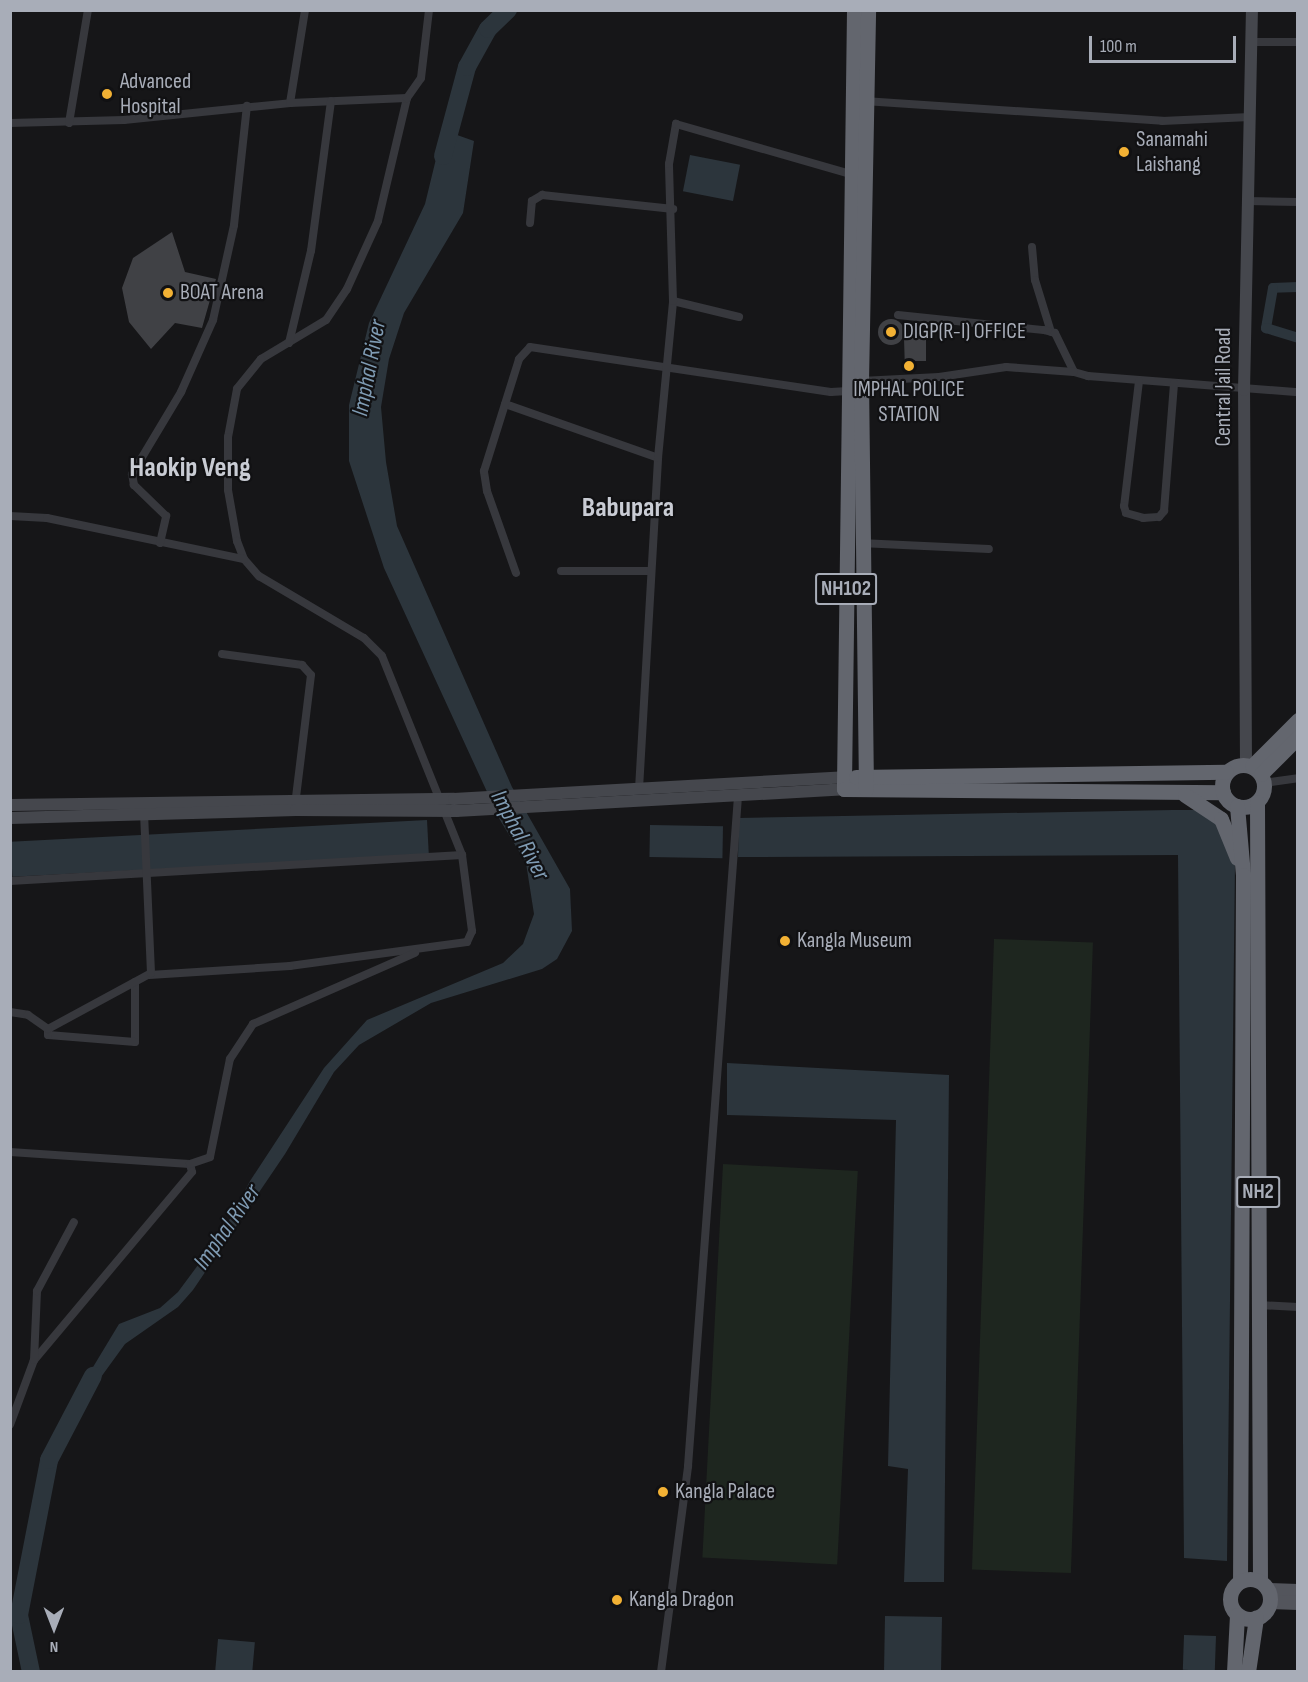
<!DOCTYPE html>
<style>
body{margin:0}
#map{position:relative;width:1308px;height:1682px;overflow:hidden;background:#161618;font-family:"Sofia Sans Condensed",sans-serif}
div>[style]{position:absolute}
.green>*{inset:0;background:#1e261f;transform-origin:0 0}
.water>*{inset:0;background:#2c353c;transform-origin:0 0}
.canal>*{height:10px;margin:-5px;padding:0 5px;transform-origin:5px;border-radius:5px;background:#2c353c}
.river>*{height:18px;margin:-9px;padding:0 9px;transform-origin:9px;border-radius:9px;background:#2c353c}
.building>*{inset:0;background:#404145}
.round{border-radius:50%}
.street>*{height:8px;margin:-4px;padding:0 4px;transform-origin:4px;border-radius:4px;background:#37383d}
.secondary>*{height:12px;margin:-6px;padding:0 6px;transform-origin:6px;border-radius:6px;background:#45474d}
.primary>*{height:14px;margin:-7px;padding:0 7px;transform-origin:7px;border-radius:7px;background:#53555c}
.highway>*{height:15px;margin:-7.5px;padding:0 7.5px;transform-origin:7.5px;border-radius:7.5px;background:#63666e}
.highway>.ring{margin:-7.5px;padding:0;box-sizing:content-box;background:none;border:15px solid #63666e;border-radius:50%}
.dots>*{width:16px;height:16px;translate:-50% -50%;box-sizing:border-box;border:3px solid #111113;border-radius:50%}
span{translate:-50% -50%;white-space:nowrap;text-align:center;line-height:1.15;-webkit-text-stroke:4.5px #111113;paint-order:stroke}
.shield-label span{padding:2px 4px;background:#111113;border:2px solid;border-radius:4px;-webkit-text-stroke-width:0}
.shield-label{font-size:21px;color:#a8adb8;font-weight:700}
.poi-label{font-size:22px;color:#a8adb8}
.left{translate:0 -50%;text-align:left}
.street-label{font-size:22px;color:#a8adb8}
.water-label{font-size:24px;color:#7f9bb3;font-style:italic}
.district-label{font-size:28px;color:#c9ccd4;font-weight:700}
.frame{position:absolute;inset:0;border:12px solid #a8adb8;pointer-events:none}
.north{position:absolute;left:24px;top:1598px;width:60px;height:60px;-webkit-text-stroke:4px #111113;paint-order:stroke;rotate:180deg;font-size:16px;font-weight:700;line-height:24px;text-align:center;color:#a8adb8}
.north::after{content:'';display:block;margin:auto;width:21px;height:27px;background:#a8adb8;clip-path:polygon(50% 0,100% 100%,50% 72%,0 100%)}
.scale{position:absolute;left:1089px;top:36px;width:147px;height:27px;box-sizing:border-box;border:3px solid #a8adb8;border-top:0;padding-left:8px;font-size:18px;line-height:21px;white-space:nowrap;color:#a8adb8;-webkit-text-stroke:4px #111113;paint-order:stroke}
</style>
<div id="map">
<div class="green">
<div style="left:994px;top:939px;width:99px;height:631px;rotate:2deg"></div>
<div style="left:723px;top:1164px;width:135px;height:394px;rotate:3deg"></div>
</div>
<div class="water">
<div style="clip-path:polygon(443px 130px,474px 141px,463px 213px,404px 313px,389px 359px,381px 407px,386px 462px,397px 526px,512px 787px,570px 889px,572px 931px,557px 959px,542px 969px,431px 1003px,359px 1045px,334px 1072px,285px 1154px,193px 1290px,178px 1307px,125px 1344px,80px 1406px,87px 1377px,119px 1324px,160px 1308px,178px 1292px,224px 1230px,250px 1181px,324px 1068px,367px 1020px,503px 963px,523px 944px,534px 914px,526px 863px,500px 820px,384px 568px,349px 461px,349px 405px,369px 323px,425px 204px)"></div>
<div style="left:690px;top:155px;width:51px;height:37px;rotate:11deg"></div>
<div style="clip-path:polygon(1173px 810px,1203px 810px,1214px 817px,1235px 864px,1227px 1561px,1184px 1558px,1178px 855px,738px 857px,739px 818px)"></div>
<div style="left:427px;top:820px;width:35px;height:417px;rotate:87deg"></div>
<div style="left:650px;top:825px;width:73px;height:32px;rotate:1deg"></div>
<div style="clip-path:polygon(727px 1063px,949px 1075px,944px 1582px,904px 1582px,908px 1469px,888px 1466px,896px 1120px,727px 1115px)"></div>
<div style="left:885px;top:1616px;width:57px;height:55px;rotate:1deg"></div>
<div style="left:1216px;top:1636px;width:35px;height:32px;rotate:92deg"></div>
<div style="left:218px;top:1639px;width:37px;height:32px;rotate:5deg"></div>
</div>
<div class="canal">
<div style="left:1298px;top:287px;width:25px;rotate:178deg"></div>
<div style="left:1273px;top:288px;width:41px;rotate:99.9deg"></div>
<div style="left:1266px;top:328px;width:34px;rotate:17deg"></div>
</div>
<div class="river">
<div style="left:443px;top:156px;width:92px;rotate:-74.9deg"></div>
<div style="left:467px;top:67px;width:43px;rotate:-61.1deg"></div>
<div style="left:488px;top:29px;width:28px;rotate:-44deg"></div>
<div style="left:31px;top:1672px;width:58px;rotate:-101.9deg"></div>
<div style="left:19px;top:1615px;width:158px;rotate:-79deg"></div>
<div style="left:49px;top:1460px;width:95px;rotate:-62.4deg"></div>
</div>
<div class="building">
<div style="clip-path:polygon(172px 232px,185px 272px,216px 279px,202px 328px,175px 323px,151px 349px,129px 322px,122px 288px,133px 258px)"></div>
<div class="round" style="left:878px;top:319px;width:26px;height:26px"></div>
<div style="clip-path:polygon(904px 338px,926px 338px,926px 361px,913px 361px,913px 371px,905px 371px)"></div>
</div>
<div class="street">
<div style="left:1251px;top:42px;width:47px"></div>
<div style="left:407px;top:98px;width:126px;rotate:103.3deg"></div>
<div style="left:378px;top:221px;width:75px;rotate:114.5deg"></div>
<div style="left:347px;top:289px;width:37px;rotate:124deg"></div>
<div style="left:326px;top:320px;width:76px;rotate:149deg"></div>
<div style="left:261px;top:359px;width:38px;rotate:129deg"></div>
<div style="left:237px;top:389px;width:49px;rotate:100.6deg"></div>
<div style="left:228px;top:437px;width:53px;rotate:90deg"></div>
<div style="left:228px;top:490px;width:52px;rotate:80deg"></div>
<div style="left:237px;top:541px;width:19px;rotate:69deg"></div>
<div style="left:244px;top:559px;width:23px;rotate:49deg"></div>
<div style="left:259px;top:576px;width:122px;rotate:30.6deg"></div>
<div style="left:364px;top:638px;width:25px;rotate:45deg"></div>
<div style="left:382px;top:656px;width:214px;rotate:68.1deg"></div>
<div style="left:864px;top:101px;width:299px;rotate:3.8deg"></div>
<div style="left:1162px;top:121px;width:88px;rotate:-2.6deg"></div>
<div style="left:290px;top:103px;width:94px;rotate:-80.8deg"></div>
<div style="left:10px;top:123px;width:114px;rotate:-1.5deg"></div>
<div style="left:124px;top:120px;width:167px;rotate:-5.8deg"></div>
<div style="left:290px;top:103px;width:117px;rotate:-2.4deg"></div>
<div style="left:407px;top:98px;width:24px;rotate:-55deg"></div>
<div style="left:421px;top:78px;width:68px;rotate:-83.3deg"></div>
<div style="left:69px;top:123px;width:115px;rotate:-80.5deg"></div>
<div style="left:1248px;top:201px;width:50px;rotate:1.1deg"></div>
<div style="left:530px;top:223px;width:22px;rotate:-85deg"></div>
<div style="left:532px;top:201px;width:12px;rotate:-31deg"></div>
<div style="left:542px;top:195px;width:132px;rotate:6.1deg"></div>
<div style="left:1032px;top:247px;width:33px;rotate:85deg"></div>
<div style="left:1035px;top:280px;width:54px;rotate:72.9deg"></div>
<div style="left:673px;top:301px;width:68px;rotate:13.6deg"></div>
<div style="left:898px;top:315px;width:147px;rotate:5.9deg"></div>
<div style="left:1044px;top:330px;width:11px;rotate:15deg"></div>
<div style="left:1055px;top:333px;width:43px;rotate:64deg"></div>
<div style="left:1074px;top:372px;width:15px;rotate:16deg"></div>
<div style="left:1088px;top:376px;width:211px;rotate:4.4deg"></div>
<div style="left:289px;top:343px;width:95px;rotate:-76.6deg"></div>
<div style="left:311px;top:251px;width:151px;rotate:-82.4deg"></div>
<div style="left:1139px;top:381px;width:126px;rotate:96.8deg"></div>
<div style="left:1124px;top:506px;width:7px;rotate:74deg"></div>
<div style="left:1126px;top:513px;width:18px;rotate:16deg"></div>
<div style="left:1143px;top:518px;width:16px;rotate:-4deg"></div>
<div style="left:1159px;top:517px;width:8px;rotate:-50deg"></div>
<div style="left:1164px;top:511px;width:128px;rotate:-85.5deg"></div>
<div style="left:505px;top:404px;width:162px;rotate:19.4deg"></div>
<div style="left:10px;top:516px;width:37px;rotate:3deg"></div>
<div style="left:47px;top:518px;width:201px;rotate:11.8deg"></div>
<div style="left:160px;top:543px;width:28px;rotate:-77deg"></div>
<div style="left:166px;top:516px;width:45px;rotate:-135.9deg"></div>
<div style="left:134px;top:485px;width:11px;rotate:-100deg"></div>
<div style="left:132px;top:474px;width:96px;rotate:-59.1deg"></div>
<div style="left:181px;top:392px;width:79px;rotate:-66deg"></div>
<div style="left:213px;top:320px;width:97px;rotate:-77.5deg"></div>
<div style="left:234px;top:225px;width:120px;rotate:-83.8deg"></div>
<div style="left:860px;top:543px;width:129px;rotate:2.7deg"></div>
<div style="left:561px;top:571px;width:90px"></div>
<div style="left:516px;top:573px;width:87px;rotate:-109.5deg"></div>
<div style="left:487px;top:491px;width:20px;rotate:-99deg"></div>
<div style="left:484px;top:471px;width:117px;rotate:-72.6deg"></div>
<div style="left:519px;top:359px;width:16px;rotate:-47deg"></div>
<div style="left:530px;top:347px;width:304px;rotate:8.5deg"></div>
<div style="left:831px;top:392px;width:17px;rotate:-3deg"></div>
<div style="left:848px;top:391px;width:16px;rotate:-38deg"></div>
<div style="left:861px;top:381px;width:78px;rotate:-2.9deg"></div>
<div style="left:939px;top:377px;width:68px;rotate:-8.5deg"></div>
<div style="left:1006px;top:367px;width:68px;rotate:4.2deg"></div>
<div style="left:222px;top:654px;width:81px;rotate:7.8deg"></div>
<div style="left:302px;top:665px;width:13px;rotate:48deg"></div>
<div style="left:311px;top:675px;width:123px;rotate:97deg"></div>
<div style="left:1264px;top:783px;width:34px;rotate:-8deg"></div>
<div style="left:639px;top:789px;width:332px;rotate:-86.7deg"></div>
<div style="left:658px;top:458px;width:158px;rotate:-84.5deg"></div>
<div style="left:673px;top:301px;width:137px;rotate:-91.7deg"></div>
<div style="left:669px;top:164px;width:41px;rotate:-80.1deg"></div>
<div style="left:676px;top:124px;width:181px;rotate:16deg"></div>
<div style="left:10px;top:881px;width:453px;rotate:-3.3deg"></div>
<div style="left:462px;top:855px;width:77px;rotate:82.5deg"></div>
<div style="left:472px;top:931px;width:12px;rotate:114deg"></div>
<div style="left:467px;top:942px;width:179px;rotate:172.3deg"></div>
<div style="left:290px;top:966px;width:141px;rotate:176.3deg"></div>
<div style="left:135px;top:982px;width:60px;rotate:90deg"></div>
<div style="left:135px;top:1042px;width:87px;rotate:-175.4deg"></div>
<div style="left:48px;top:1035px;width:6px;rotate:-90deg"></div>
<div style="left:48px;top:1029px;width:117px;rotate:-28.5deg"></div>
<div style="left:151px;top:973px;width:159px;rotate:-92.5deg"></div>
<div style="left:10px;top:1012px;width:18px;rotate:9deg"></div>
<div style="left:28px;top:1015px;width:24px;rotate:35deg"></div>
<div style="left:10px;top:1152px;width:180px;rotate:3.8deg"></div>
<div style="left:190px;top:1164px;width:8px;rotate:76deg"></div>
<div style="left:192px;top:1172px;width:246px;rotate:130deg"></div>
<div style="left:34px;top:1360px;width:69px;rotate:110.3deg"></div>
<div style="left:190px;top:1164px;width:21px;rotate:-19deg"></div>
<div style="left:210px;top:1157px;width:100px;rotate:-78.5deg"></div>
<div style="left:230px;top:1059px;width:42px;rotate:-56.7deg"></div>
<div style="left:253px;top:1024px;width:177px;rotate:-23.7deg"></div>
<div style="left:1258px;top:1305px;width:40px;rotate:2.9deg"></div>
<div style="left:34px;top:1360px;width:69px;rotate:-87.5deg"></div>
<div style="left:37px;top:1291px;width:78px;rotate:-61.8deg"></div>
<div style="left:661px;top:1672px;width:208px;rotate:-82.5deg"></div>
<div style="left:688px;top:1466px;width:671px;rotate:-85.73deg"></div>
</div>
<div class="secondary">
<div style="left:1246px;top:765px;width:375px;rotate:-90.3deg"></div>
<div style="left:1244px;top:390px;width:380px;rotate:-88.8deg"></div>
<div style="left:10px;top:805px;width:444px;rotate:-0.8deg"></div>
<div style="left:454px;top:799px;width:391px;rotate:-3.2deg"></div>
<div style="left:10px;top:818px;width:286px;rotate:-1.6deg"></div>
<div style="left:296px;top:810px;width:160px;rotate:0.4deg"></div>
<div style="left:456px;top:811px;width:389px;rotate:-3.2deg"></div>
</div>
<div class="primary">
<div style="left:1268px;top:1590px;width:30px;rotate:2deg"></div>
<div style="left:1270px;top:1602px;width:28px;rotate:2deg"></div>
</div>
<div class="highway">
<div style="left:854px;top:10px;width:779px;rotate:90.74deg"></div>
<div style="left:844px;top:789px;width:379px;rotate:0.5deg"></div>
<div class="ring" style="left:1222px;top:765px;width:27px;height:27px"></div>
<div style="left:1252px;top:766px;width:65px;rotate:-45deg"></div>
<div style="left:1261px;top:774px;width:52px;rotate:-45deg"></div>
<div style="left:856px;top:777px;width:370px;rotate:-0.8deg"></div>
<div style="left:866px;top:789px;width:408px;rotate:-90.7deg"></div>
<div style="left:861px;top:381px;width:371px;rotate:-88.9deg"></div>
<div style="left:1185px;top:795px;width:43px;rotate:33.7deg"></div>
<div style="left:1221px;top:819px;width:42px;rotate:67.7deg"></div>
<div style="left:1257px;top:802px;width:779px;rotate:89.78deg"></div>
<div style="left:1237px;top:806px;width:69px;rotate:85deg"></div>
<div style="left:1243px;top:875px;width:706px;rotate:90.24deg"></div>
<div class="ring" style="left:1230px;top:1579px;width:25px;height:25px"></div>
<div style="left:1234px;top:1672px;width:57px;rotate:-87deg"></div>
<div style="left:1248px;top:1672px;width:55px;rotate:-81.6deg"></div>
</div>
<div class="dots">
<div style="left:107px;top:94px;background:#f2b134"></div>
<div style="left:1124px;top:152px;background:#f2b134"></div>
<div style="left:168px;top:293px;background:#f2b134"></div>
<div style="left:891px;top:332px;background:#f2b134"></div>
<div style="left:909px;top:366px;background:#f2b134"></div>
<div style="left:785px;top:941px;background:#f2b134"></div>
<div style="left:663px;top:1492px;background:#f2b134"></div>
<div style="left:617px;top:1600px;background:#f2b134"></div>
</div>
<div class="shield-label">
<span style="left:846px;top:589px">NH102</span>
<span style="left:1258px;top:1192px">NH2</span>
</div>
<div class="poi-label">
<span class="left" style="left:120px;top:94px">Advanced<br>Hospital</span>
<span class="left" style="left:1136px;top:152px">Sanamahi<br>Laishang</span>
<span class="left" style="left:180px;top:293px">BOAT Arena</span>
<span class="left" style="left:903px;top:332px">DIGP(R-I) OFFICE</span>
<span style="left:909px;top:402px">IMPHAL POLICE<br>STATION</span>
<span class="left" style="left:797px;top:941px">Kangla Museum</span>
<span class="left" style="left:675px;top:1492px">Kangla Palace</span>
<span class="left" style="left:629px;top:1600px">Kangla Dragon</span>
</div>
<div class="street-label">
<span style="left:1224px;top:387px;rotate:-90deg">Central Jail Road</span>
</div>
<div class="water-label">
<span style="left:369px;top:368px;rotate:-79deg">Imphal River</span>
<span style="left:520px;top:835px;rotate:62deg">Imphal River</span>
<span style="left:227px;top:1227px;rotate:-55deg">Imphal River</span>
</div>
<div class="district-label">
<span style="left:190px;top:468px">Haokip Veng</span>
<span style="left:628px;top:508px">Babupara</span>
</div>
<div class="frame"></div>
<div class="north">N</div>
<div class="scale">100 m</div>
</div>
